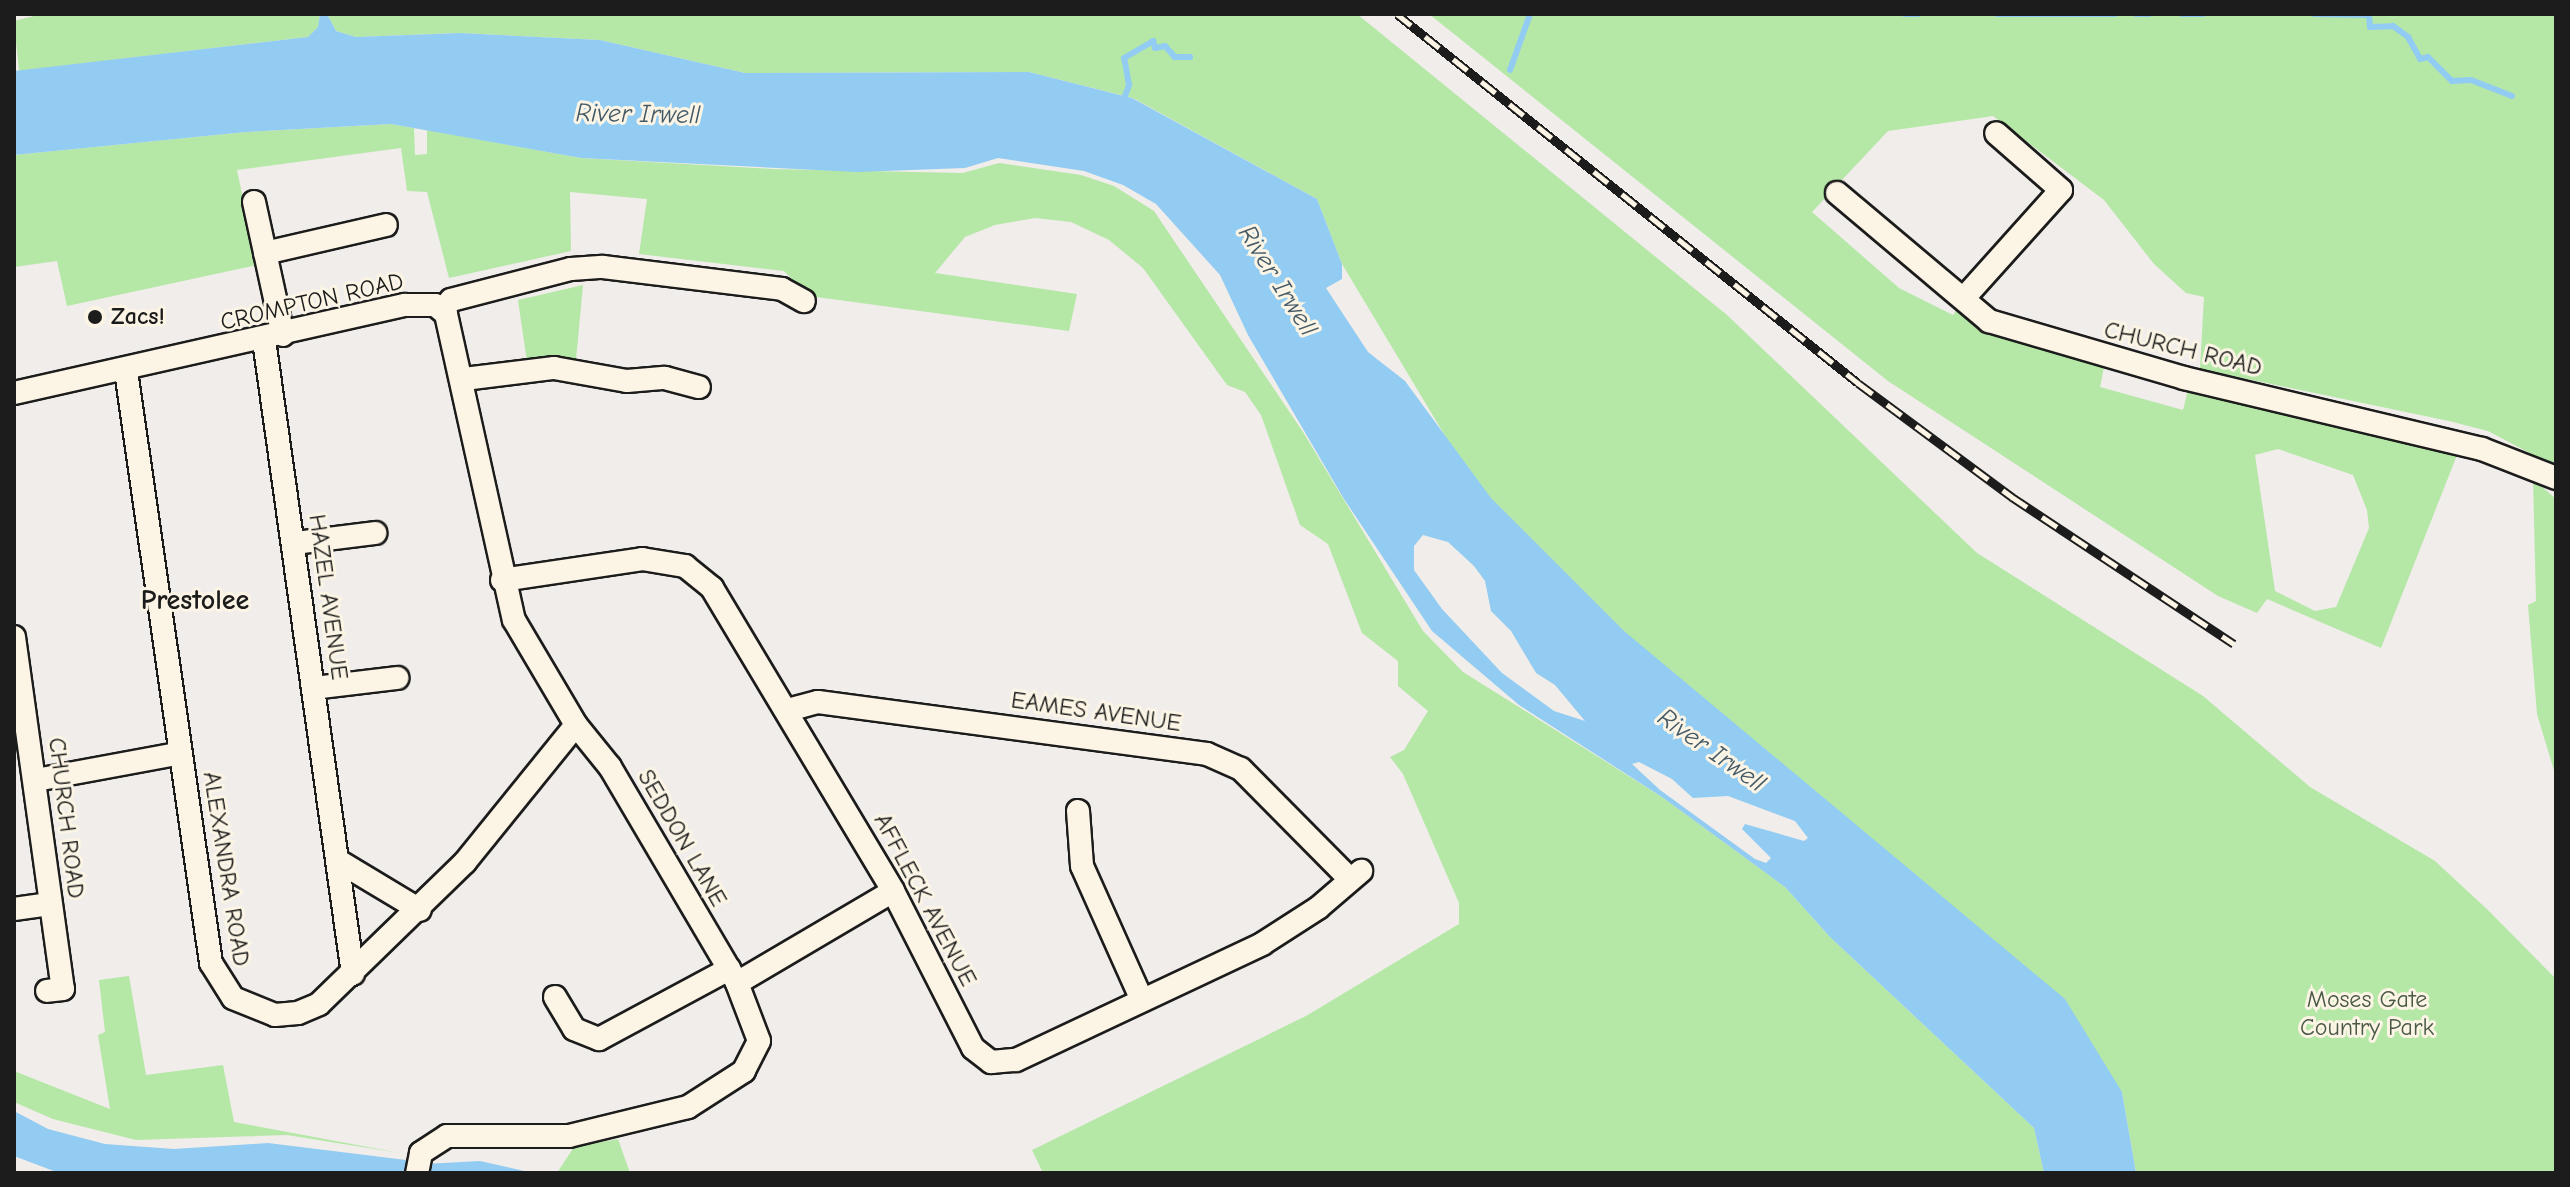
<!DOCTYPE html>
<style>
body{margin:0}
#map{position:relative;width:2570px;height:1187px;overflow:hidden;background:#f0edea;font-family:"Comic Neue",sans-serif}
div>[style]{position:absolute}
.green>*{inset:0;background:#b5e7a7}
.water>*{inset:0;background:#92ccf2}
.stream>*{height:6px;margin:-3px;padding:0 3px;transform-origin:3px;border-radius:3px;background:#92ccf2}
.roads{filter:drop-shadow(2px 0 #1c1c1c) drop-shadow(-2px 0 #1c1c1c) drop-shadow(0 2px #1c1c1c) drop-shadow(0 -2px #1c1c1c)}
.minor>*{height:22px;margin:-11px;padding:0 11px;transform-origin:11px;border-radius:11px;background:#fcf5e5}
.rail>*{height:9px;margin-top:-4.5px;transform-origin:0;background:repeating-linear-gradient(90deg,#fcf5e5 0 18px,#1c1c1c 0 36px);box-sizing:border-box;border-block:2px solid #1c1c1c}
.dots>*{width:22px;height:22px;translate:-50% -50%;box-sizing:border-box;border:4px solid #fcf5e5;border-radius:50%}
span{translate:-50% -50%;white-space:nowrap;text-align:center;line-height:1.15;-webkit-text-stroke:6px #fcf5e5;paint-order:stroke}
.street-label{font-size:24px;color:#1c1c1c}
.poi-label{font-size:24px;color:#1c1c1c;font-weight:700}
.left{translate:0 -50%;text-align:left}
.park-label{font-size:24px;color:#4a5946}
.water-label{font-size:26px;color:#455a67;font-style:italic}
.quarter-label{font-size:28px;color:#1c1c1c;font-weight:700}
.frame{position:absolute;inset:0;border:16px solid #1c1c1c;pointer-events:none}
</style>
<div id="map">
<div class="green">
<div style="clip-path:polygon(42px 14px,231px 16px,320px 14px,318px 27px,308px 37px,19px 71px,14px 21px)"></div>
<div style="clip-path:polygon(327px 14px,1357px 14px,1727px 315px,1977px 553px,2203px 696px,2310px 787px,2435px 861px,2490px 912px,2556px 979px,2556px 1173px,2136px 1173px,2122px 1092px,1489px 509px,1342px 264px,1317px 199px,1133px 98px,1029px 72px,745px 73px,600px 40px,460px 33px,356px 37px,336px 31px)"></div>
<div style="clip-path:polygon(evenodd,1429px 14px,2556px 14px,2556px 467px,2488px 431px,2449px 421px,2200px 369px,2204px 297px,2186px 293px,2154px 264px,2104px 200px,1993px 116px,1888px 131px,1812px 212px,1899px 288px,1953px 315px,1960px 306px,1978px 324px,2016px 342px,2104px 367px,2100px 387px,2183px 410px,2188px 390px,2459px 450px,2381px 648px,2267px 599px,2257px 613px,2218px 596px,1888px 381px,1429px 14px,2278px 449px,2353px 475px,2367px 510px,2369px 528px,2336px 607px,2315px 611px,2275px 591px,2255px 455px,2278px 449px)"></div>
<div style="clip-path:polygon(391px 124px,414px 128px,415px 155px,427px 154px,427px 130px,581px 158px,773px 169px,963px 173px,999px 163px,1081px 175px,1114px 186px,1154px 211px,1303px 432px,1423px 631px,1463px 672px,1662px 797px,1785px 887px,1830px 937px,2034px 1128px,2044px 1173px,1043px 1173px,1032px 1150px,1306px 1016px,1459px 924px,1459px 903px,1403px 774px,1390px 757px,1404px 750px,1428px 711px,1398px 686px,1398px 661px,1362px 633px,1328px 544px,1300px 525px,1261px 415px,1245px 392px,1227px 385px,1143px 268px,1109px 240px,1071px 222px,1035px 218px,995px 225px,965px 237px,935px 273px,1077px 294px,1069px 331px,809px 296px,784px 271px,639px 254px,647px 199px,570px 192px,571px 251px,449px 278px,427px 192px,407px 191px,401px 148px,237px 170px,257px 265px,67px 306px,57px 261px,14px 267px,14px 155px,246px 132px)"></div>
<div style="clip-path:polygon(583px 285px,576px 360px,527px 362px,518px 300px)"></div>
<div style="clip-path:polygon(2533px 479px,2556px 499px,2556px 777px,2537px 714px,2528px 605px,2536px 601px)"></div>
<div style="clip-path:polygon(129px 976px,146px 1075px,223px 1065px,234px 1122px,400px 1153px,287px 1135px,136px 1140px,53px 1119px,14px 1102px,14px 1071px,110px 1109px,98px 1035px,105px 1032px,99px 980px)"></div>
<div style="clip-path:polygon(618px 1139px,630px 1173px,557px 1173px,574px 1147px)"></div>
</div>
<div class="water">
<div style="clip-path:polygon(evenodd,320px 14px,327px 14px,336px 31px,356px 37px,460px 33px,600px 40px,745px 73px,1029px 72px,1132px 98px,1317px 199px,1342px 264px,1342px 279px,1326px 288px,1368px 352px,1405px 381px,1491px 498px,1624px 631px,2065px 999px,2122px 1092px,2136px 1173px,2044px 1173px,2034px 1128px,1830px 937px,1785px 887px,1662px 797px,1519px 705px,1432px 631px,1344px 499px,1248px 335px,1220px 275px,1156px 204px,1123px 185px,1084px 171px,998px 158px,965px 168px,857px 172px,581px 158px,391px 124px,246px 132px,14px 155px,14px 71px,308px 37px,318px 27px,320px 14px,1423px 535px,1448px 542px,1474px 566px,1485px 581px,1491px 611px,1511px 631px,1536px 673px,1555px 685px,1585px 721px,1554px 711px,1502px 673px,1442px 609px,1414px 570px,1414px 546px,1423px 535px,320px 14px,1639px 762px,1672px 779px,1693px 798px,1728px 796px,1795px 821px,1808px 838px,1804px 841px,1745px 824px,1742px 829px,1771px 858px,1766px 863px,1755px 859px,1660px 790px,1632px 764px,1639px 762px)"></div>
<div style="clip-path:polygon(14px 1111px,48px 1129px,105px 1144px,174px 1149px,268px 1143px,414px 1161px,412px 1173px,59px 1173px,14px 1156px)"></div>
<div style="clip-path:polygon(480px 1161px,533px 1173px,423px 1173px,425px 1164px)"></div>
</div>
<div class="stream">
<div style="left:1905px;top:14px;width:13px"></div>
<div style="left:1997px;top:14px;width:118px"></div>
<div style="left:2136px;top:14px;width:13px"></div>
<div style="left:2182px;top:14px;width:21px"></div>
<div style="left:2314px;top:14px;width:55px;rotate:1deg"></div>
<div style="left:2369px;top:15px;width:12px;rotate:85deg"></div>
<div style="left:2370px;top:27px;width:23px;rotate:-2deg"></div>
<div style="left:2393px;top:26px;width:19px;rotate:36deg"></div>
<div style="left:2408px;top:37px;width:25px;rotate:61deg"></div>
<div style="left:2420px;top:59px;width:8px;rotate:-14deg"></div>
<div style="left:2428px;top:57px;width:34px;rotate:45deg"></div>
<div style="left:2452px;top:81px;width:19px;rotate:-3deg"></div>
<div style="left:2471px;top:80px;width:44px;rotate:21.3deg"></div>
<div style="left:1510px;top:70px;width:59px;rotate:-70.3deg"></div>
<div style="left:1125px;top:96px;width:12px;rotate:-70deg"></div>
<div style="left:1129px;top:85px;width:27px;rotate:-100deg"></div>
<div style="left:1124px;top:58px;width:34px;rotate:-30deg"></div>
<div style="left:1153px;top:41px;width:7px;rotate:74deg"></div>
<div style="left:1155px;top:48px;width:10px;rotate:-11deg"></div>
<div style="left:1165px;top:46px;width:15px;rotate:48deg"></div>
<div style="left:1175px;top:57px;width:15px"></div>
</div>
<div class="roads">
<div class="minor">
<div style="left:1837px;top:193px;width:199px;rotate:40.1deg"></div>
<div style="left:1989px;top:321px;width:203px;rotate:16.3deg"></div>
<div style="left:2184px;top:378px;width:306px;rotate:13.4deg"></div>
<div style="left:2482px;top:449px;width:79px;rotate:21.4deg"></div>
<div style="left:254px;top:202px;width:136px;rotate:77.7deg"></div>
<div style="left:265px;top:253px;width:124px;rotate:-13deg"></div>
<div style="left:1964px;top:298px;width:145px;rotate:-48.1deg"></div>
<div style="left:2061px;top:190px;width:86px;rotate:-138.8deg"></div>
<div style="left:442px;top:310px;width:13px;rotate:-48deg"></div>
<div style="left:451px;top:300px;width:124px;rotate:-14.5deg"></div>
<div style="left:571px;top:269px;width:32px;rotate:-4deg"></div>
<div style="left:603px;top:267px;width:180px;rotate:7deg"></div>
<div style="left:782px;top:289px;width:25px;rotate:29deg"></div>
<div style="left:264px;top:340px;width:640px;rotate:82.01deg"></div>
<div style="left:126px;top:371px;width:598px;rotate:81.83deg"></div>
<div style="left:211px;top:963px;width:41px;rotate:57.8deg"></div>
<div style="left:233px;top:998px;width:45px;rotate:22deg"></div>
<div style="left:275px;top:1015px;width:23px;rotate:-5deg"></div>
<div style="left:298px;top:1013px;width:23px;rotate:-23deg"></div>
<div style="left:319px;top:1004px;width:204px;rotate:-44.2deg"></div>
<div style="left:465px;top:862px;width:176px;rotate:-51deg"></div>
<div style="left:464px;top:379px;width:91px;rotate:-7deg"></div>
<div style="left:554px;top:368px;width:74px;rotate:10.1deg"></div>
<div style="left:627px;top:381px;width:38px;rotate:-5deg"></div>
<div style="left:665px;top:378px;width:35px;rotate:15deg"></div>
<div style="left:14px;top:393px;width:401px;rotate:-12.7deg"></div>
<div style="left:405px;top:305px;width:30px"></div>
<div style="left:435px;top:305px;width:14px;rotate:39deg"></div>
<div style="left:446px;top:314px;width:313px;rotate:77.5deg"></div>
<div style="left:514px;top:620px;width:122px;rotate:59.4deg"></div>
<div style="left:576px;top:725px;width:54px;rotate:51deg"></div>
<div style="left:610px;top:767px;width:251px;rotate:59.5deg"></div>
<div style="left:737px;top:983px;width:62px;rotate:69.2deg"></div>
<div style="left:759px;top:1041px;width:34px;rotate:117deg"></div>
<div style="left:744px;top:1071px;width:67px;rotate:147.3deg"></div>
<div style="left:688px;top:1107px;width:122px;rotate:166.3deg"></div>
<div style="left:569px;top:1136px;width:122px;rotate:180deg"></div>
<div style="left:447px;top:1136px;width:31px;rotate:147deg"></div>
<div style="left:421px;top:1153px;width:20px;rotate:101deg"></div>
<div style="left:295px;top:543px;width:81px;rotate:-7.1deg"></div>
<div style="left:502px;top:580px;width:142px;rotate:-8.5deg"></div>
<div style="left:642px;top:559px;width:44px;rotate:9.2deg"></div>
<div style="left:685px;top:566px;width:35px;rotate:39deg"></div>
<div style="left:712px;top:588px;width:353px;rotate:59.1deg"></div>
<div style="left:893px;top:891px;width:176px;rotate:63deg"></div>
<div style="left:973px;top:1048px;width:23px;rotate:38deg"></div>
<div style="left:991px;top:1062px;width:25px;rotate:-5deg"></div>
<div style="left:1016px;top:1060px;width:272px;rotate:-25.2deg"></div>
<div style="left:1262px;top:944px;width:67px;rotate:-32.7deg"></div>
<div style="left:1318px;top:908px;width:57px;rotate:-40.7deg"></div>
<div style="left:14px;top:637px;width:355px;rotate:82.1deg"></div>
<div style="left:63px;top:989px;width:16px;rotate:173deg"></div>
<div style="left:313px;top:688px;width:85px;rotate:-6.8deg"></div>
<div style="left:788px;top:710px;width:31px;rotate:-15deg"></div>
<div style="left:818px;top:702px;width:392px;rotate:7.6deg"></div>
<div style="left:1207px;top:754px;width:37px;rotate:24deg"></div>
<div style="left:1241px;top:769px;width:155px;rotate:45.3deg"></div>
<div style="left:36px;top:780px;width:147px;rotate:-10.5deg"></div>
<div style="left:1078px;top:811px;width:55px;rotate:85.8deg"></div>
<div style="left:1082px;top:866px;width:147px;rotate:65.9deg"></div>
<div style="left:340px;top:862px;width:93px;rotate:31deg"></div>
<div style="left:14px;top:909px;width:36px;rotate:-8deg"></div>
<div style="left:737px;top:983px;width:181px;rotate:-30.5deg"></div>
<div style="left:555px;top:997px;width:37px;rotate:59deg"></div>
<div style="left:574px;top:1029px;width:27px;rotate:22deg"></div>
<div style="left:599px;top:1039px;width:148px;rotate:-28.3deg"></div>
</div>
</div>
<div class="rail">
<div style="left:1397px;top:14px;width:590px;rotate:38.67deg"></div>
<div style="left:1858px;top:383px;width:192px;rotate:36.5deg"></div>
<div style="left:2012px;top:497px;width:266px;rotate:33.5deg"></div>
</div>
<div class="dots">
<div style="left:95px;top:317px;background:#1c1c1c"></div>
</div>
<div class="street-label">
<span style="left:312px;top:302px;rotate:-13deg">CROMPTON ROAD</span>
<span style="left:2183px;top:349px;rotate:14deg">CHURCH ROAD</span>
<span style="left:328px;top:597px;rotate:82deg">HAZEL AVENUE</span>
<span style="left:1096px;top:712px;rotate:8deg">EAMES AVENUE</span>
<span style="left:66px;top:818px;rotate:83deg">CHURCH ROAD</span>
<span style="left:682px;top:838px;rotate:60deg">SEDDON LANE</span>
<span style="left:226px;top:869px;rotate:81deg">ALEXANDRA ROAD</span>
<span style="left:925px;top:900px;rotate:62deg">AFFLECK AVENUE</span>
</div>
<div class="poi-label">
<span class="left" style="left:111px;top:317px">Zacs!</span>
</div>
<div class="park-label">
<span style="left:2367px;top:1014px">Moses Gate<br>Country Park</span>
</div>
<div class="water-label">
<span style="left:638px;top:115px;rotate:1deg">River Irwell</span>
<span style="left:1277px;top:281px;rotate:58deg">River Irwell</span>
<span style="left:1711px;top:751px;rotate:35deg">River Irwell</span>
</div>
<div class="quarter-label">
<span style="left:195px;top:600px">Prestolee</span>
</div>
<div class="frame"></div>
</div>
